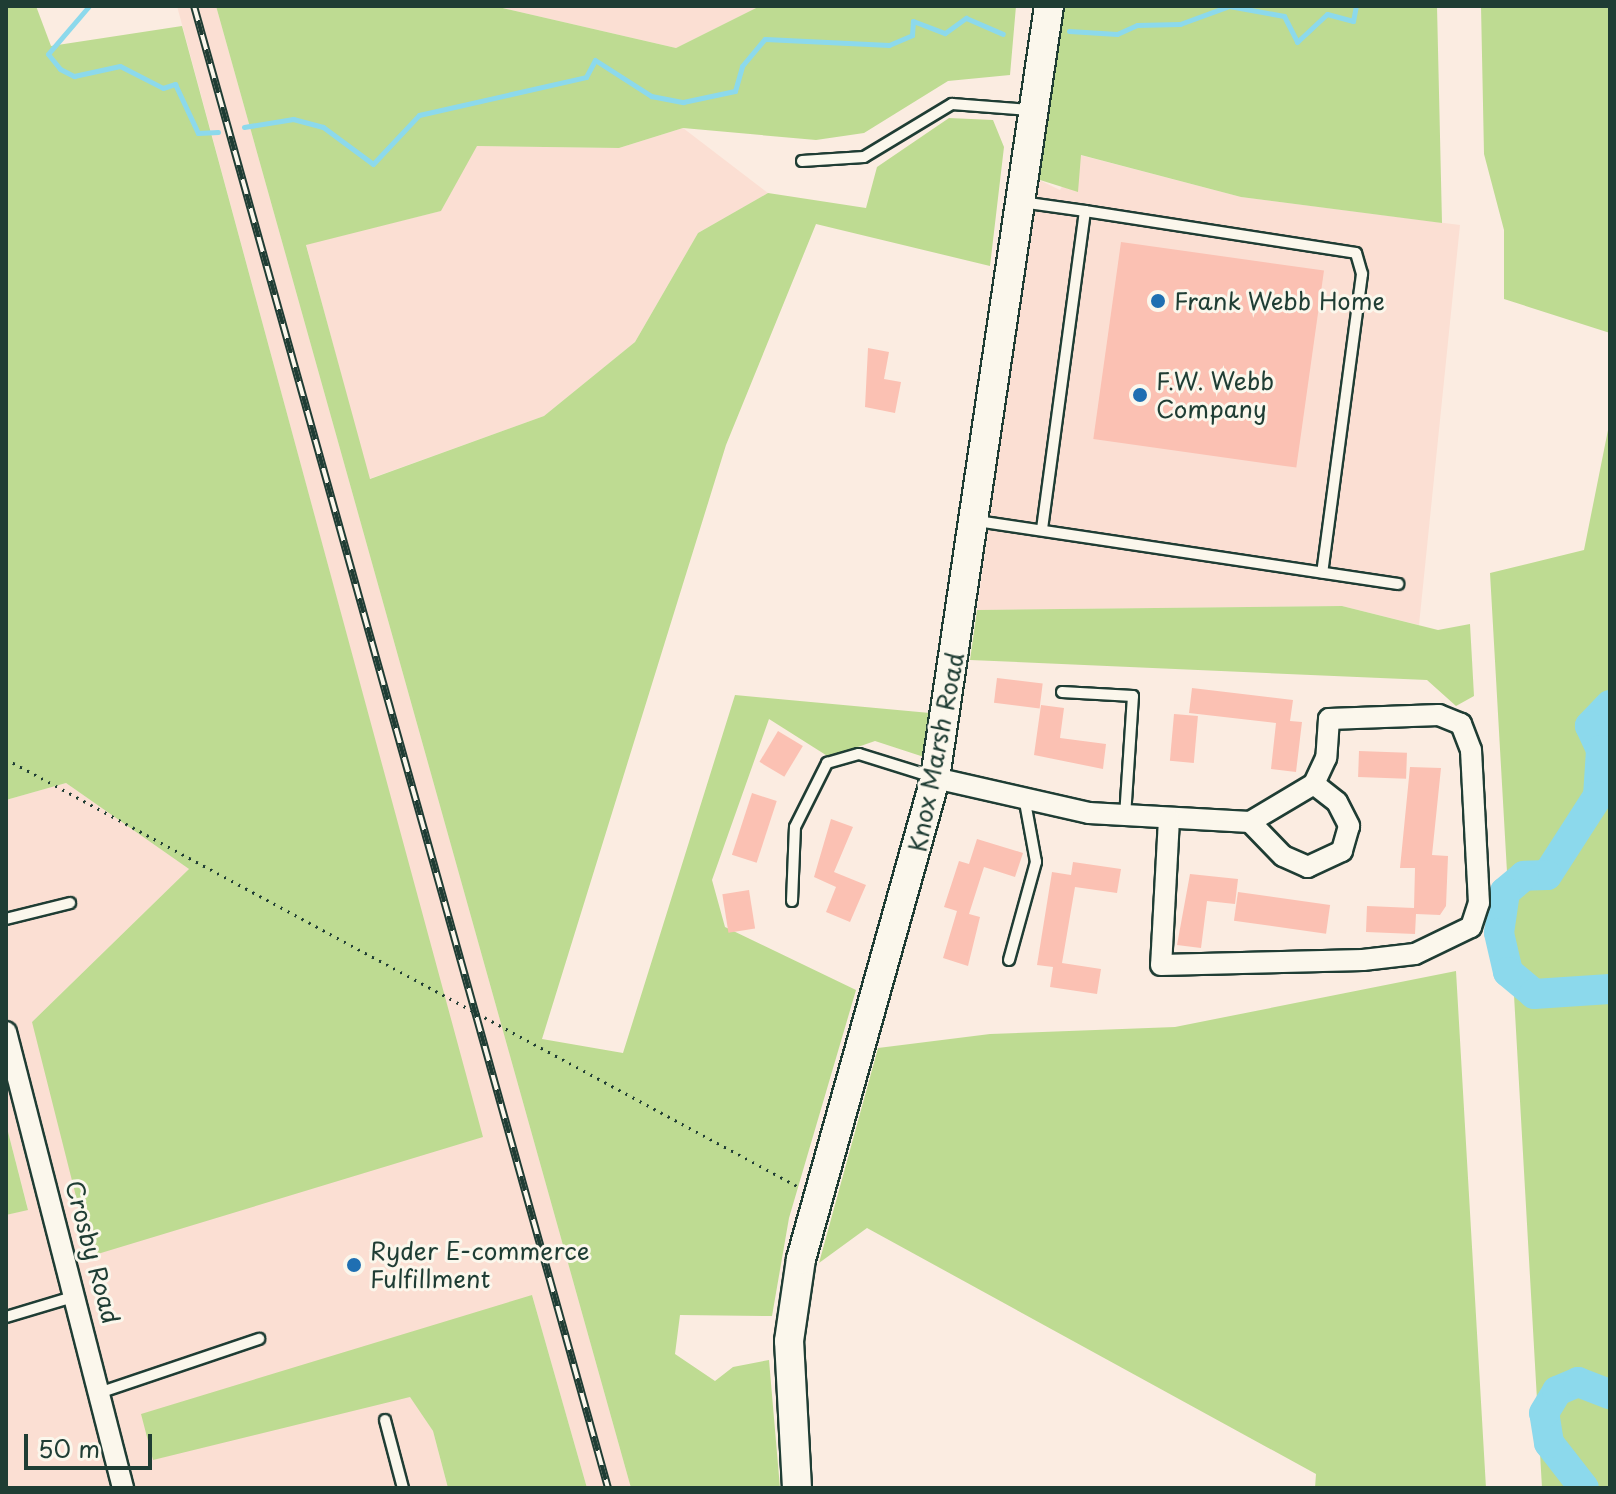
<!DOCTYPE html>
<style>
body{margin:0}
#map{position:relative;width:1616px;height:1494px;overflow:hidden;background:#fbece1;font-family:"Playpen Sans",sans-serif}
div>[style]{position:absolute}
.built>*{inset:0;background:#fbdfd3}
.green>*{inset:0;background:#bedb92}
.stream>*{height:5px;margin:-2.5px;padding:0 2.5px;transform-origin:2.5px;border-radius:2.5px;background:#8cd9ec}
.river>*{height:30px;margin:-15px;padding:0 15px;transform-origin:15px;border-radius:15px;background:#8cd9ec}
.building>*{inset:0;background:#fbc1b3;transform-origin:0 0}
.path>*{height:3px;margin-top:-1.5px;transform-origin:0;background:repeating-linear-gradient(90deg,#1f3d34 0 2px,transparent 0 8px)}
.roads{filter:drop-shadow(2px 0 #1f3d34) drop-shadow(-2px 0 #1f3d34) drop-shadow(0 2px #1f3d34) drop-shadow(0 -2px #1f3d34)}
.service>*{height:10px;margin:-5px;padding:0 5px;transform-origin:5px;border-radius:5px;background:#fbf7ec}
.minor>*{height:20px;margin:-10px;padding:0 10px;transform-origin:10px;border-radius:10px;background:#fbf7ec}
.secondary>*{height:28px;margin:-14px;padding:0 14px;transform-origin:14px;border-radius:14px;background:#fbf7ec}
.rail>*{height:8px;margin-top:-4px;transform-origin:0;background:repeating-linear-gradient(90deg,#fbf7ec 0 15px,#1f3d34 0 30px);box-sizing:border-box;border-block:2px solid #1f3d34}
.dots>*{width:22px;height:22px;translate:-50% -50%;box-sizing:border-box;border:4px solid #fbf7ec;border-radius:50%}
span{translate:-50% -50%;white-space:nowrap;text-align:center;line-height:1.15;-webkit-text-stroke:6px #fbf7ec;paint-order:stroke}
.poi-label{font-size:24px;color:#1f3d34}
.left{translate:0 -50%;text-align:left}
.street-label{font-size:24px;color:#1f3d34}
.frame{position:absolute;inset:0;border:8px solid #1f3d34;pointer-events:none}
.scale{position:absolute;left:24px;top:1434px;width:128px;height:36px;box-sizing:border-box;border:4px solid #1f3d34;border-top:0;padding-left:10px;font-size:24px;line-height:28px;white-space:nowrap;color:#1f3d34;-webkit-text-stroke:6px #fbf7ec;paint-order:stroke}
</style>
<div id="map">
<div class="built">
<div style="clip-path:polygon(177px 6px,216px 6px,631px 1488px,587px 1488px,532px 1295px,153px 1459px,410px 1396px,433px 1431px,448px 1488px,6px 1488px,6px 1215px,28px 1209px,6px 1124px,6px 800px,66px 783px,189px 869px,32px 1022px,482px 1137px)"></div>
<div style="clip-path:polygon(494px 6px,760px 6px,676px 48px)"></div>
<div style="clip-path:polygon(683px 128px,768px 193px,698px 233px,635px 342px,544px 416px,369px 479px,306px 244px,441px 211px,476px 146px,619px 148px)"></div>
<div style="clip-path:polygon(1080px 155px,1241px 197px,1460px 225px,1419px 625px,1342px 606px,977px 610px,1037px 179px,1060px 190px)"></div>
</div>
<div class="green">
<div style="clip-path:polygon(6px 6px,36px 6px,51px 46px,182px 26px,483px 1137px,91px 1256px,32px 1022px,189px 869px,66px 783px,6px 800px)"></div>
<div style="clip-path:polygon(216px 6px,494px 6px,676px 48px,760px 6px,1016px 6px,1010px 75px,948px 81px,864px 133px,816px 140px,683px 128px,619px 148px,477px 146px,441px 211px,306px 245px,370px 479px,544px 416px,635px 342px,698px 233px,768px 193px,866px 208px,877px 167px,949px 118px,993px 120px,1004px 147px,990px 266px,816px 224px,726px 445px,542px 1039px,623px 1053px,735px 695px,930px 713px,924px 757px,875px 741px,829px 757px,769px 719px,712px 880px,725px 927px,856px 990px,789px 1218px,772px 1316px,680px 1315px,675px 1354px,715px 1381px,733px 1367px,769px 1360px,780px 1488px,631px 1488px)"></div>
<div style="clip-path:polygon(1064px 6px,1437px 6px,1442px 223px,1241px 197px,1081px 155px,1078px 192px,1037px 179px)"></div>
<div style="clip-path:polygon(1481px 6px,1610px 6px,1610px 333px,1504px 299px,1504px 230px,1484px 154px)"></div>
<div style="clip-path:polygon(1610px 420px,1610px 1488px,1542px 1488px,1490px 573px,1584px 550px)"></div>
<div style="clip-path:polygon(1342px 606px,1438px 630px,1470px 624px,1474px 696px,1456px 706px,1427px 680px,970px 660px,977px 610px)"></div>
<div style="clip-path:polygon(1456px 971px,1486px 1488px,1315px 1488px,1316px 1474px,867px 1228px,819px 1263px,878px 1048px,990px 1034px,1175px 1027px)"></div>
<div style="clip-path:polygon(6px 1124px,28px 1210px,6px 1215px)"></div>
<div style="clip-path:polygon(532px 1295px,587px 1488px,448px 1488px,433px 1431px,410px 1397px,153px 1460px,141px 1414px)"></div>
</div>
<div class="stream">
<div style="left:89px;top:6px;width:63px;rotate:130.5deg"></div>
<div style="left:48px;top:54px;width:19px;rotate:51deg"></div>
<div style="left:60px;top:69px;width:16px;rotate:27deg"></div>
<div style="left:74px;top:76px;width:47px;rotate:-12.3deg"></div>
<div style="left:120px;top:66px;width:48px;rotate:27.1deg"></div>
<div style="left:163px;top:88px;width:13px;rotate:-18deg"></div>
<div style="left:175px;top:84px;width:54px;rotate:64.9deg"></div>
<div style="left:198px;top:133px;width:20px;rotate:-3deg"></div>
<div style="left:1069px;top:31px;width:48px;rotate:3.6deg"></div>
<div style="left:1117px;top:34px;width:22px;rotate:-24deg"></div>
<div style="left:1137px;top:25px;width:43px;rotate:-1.3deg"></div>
<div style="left:1180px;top:24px;width:52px;rotate:-20.2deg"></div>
<div style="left:1229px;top:6px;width:56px;rotate:10.3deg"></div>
<div style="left:1284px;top:16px;width:29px;rotate:63deg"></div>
<div style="left:1297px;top:42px;width:41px;rotate:-43deg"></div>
<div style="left:1327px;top:14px;width:27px;rotate:15deg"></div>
<div style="left:1353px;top:21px;width:15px;rotate:-79deg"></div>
<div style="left:244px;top:127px;width:50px;rotate:-9.3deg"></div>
<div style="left:293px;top:119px;width:31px;rotate:15deg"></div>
<div style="left:323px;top:127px;width:62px;rotate:36.5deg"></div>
<div style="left:373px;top:164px;width:67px;rotate:-46.8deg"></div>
<div style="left:419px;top:115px;width:171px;rotate:-12.8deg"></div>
<div style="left:586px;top:77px;width:19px;rotate:-62deg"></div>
<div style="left:595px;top:60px;width:67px;rotate:32.7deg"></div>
<div style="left:651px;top:96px;width:33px;rotate:11deg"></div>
<div style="left:683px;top:102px;width:53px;rotate:-11.9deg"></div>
<div style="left:735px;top:91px;width:26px;rotate:-74deg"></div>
<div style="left:742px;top:66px;width:35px;rotate:-50deg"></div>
<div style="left:765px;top:39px;width:124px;rotate:2.8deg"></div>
<div style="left:889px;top:45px;width:25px;rotate:-23deg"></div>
<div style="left:912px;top:35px;width:14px;rotate:-86deg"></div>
<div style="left:913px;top:21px;width:34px;rotate:21deg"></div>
<div style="left:945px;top:33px;width:26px;rotate:-36deg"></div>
<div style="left:966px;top:18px;width:40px;rotate:23.4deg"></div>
</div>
<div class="river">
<div style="left:1610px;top:705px;width:29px;rotate:134deg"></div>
<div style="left:1590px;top:726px;width:26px;rotate:65deg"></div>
<div style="left:1601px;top:750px;width:46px;rotate:93.7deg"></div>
<div style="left:1598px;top:796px;width:94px;rotate:122.8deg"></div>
<div style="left:1547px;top:875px;width:23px;rotate:178deg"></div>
<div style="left:1524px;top:876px;width:25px;rotate:140deg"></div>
<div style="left:1505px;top:892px;width:41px;rotate:98.3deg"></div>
<div style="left:1499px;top:933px;width:40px;rotate:77deg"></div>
<div style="left:1508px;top:972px;width:34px;rotate:40deg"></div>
<div style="left:1534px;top:994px;width:76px;rotate:-3.8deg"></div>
<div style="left:1584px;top:1488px;width:57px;rotate:-127.9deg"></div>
<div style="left:1549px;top:1443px;width:30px;rotate:-99deg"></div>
<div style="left:1544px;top:1413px;width:26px;rotate:-59deg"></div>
<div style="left:1557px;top:1391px;width:23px;rotate:-23deg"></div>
<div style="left:1578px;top:1382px;width:34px;rotate:21deg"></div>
</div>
<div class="building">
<div style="left:1121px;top:242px;width:205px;height:199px;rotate:8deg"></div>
<div style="clip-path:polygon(868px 348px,889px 352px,884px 379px,901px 382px,895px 413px,865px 407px)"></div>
<div style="left:997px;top:678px;width:46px;height:25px;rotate:7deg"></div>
<div style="clip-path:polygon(1192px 688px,1293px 700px,1290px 721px,1302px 722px,1296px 772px,1271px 769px,1276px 723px,1189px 713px)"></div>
<div style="clip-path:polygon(1041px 705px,1064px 708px,1060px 738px,1106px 744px,1103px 769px,1034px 755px)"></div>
<div style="left:1174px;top:714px;width:24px;height:47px;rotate:5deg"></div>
<div style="left:778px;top:731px;width:29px;height:36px;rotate:31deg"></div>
<div style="left:1359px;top:751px;width:48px;height:26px;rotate:2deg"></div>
<div style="clip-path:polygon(1410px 767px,1441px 768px,1432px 855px,1448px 856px,1446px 906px,1440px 915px,1416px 914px,1415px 934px,1366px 932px,1367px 906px,1414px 908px,1415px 868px,1400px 868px)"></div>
<div style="left:752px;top:793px;width:26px;height:65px;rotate:18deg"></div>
<div style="clip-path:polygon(831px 819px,853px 827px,834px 872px,866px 885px,850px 922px,826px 912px,836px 887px,814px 877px)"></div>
<div style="clip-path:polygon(977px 839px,1023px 853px,1015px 877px,984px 867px,969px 914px,980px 917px,968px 966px,943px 958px,957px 911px,944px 907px,959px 861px,969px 864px)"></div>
<div style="clip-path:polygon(1073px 862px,1121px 869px,1117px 893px,1075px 887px,1062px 963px,1101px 969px,1097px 994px,1050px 987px,1053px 967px,1037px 965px,1052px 872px,1071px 875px)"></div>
<div style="clip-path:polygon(1190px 874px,1238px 879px,1235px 904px,1207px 901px,1201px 948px,1177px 945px)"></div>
<div style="left:749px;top:890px;width:39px;height:27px;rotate:81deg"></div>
<div style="left:1238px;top:892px;width:93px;height:29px;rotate:8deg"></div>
</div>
<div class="path">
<div style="left:6px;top:759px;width:901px;rotate:28.36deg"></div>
</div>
<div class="roads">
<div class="service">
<div style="left:802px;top:161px;width:62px;rotate:-3.7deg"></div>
<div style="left:864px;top:157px;width:103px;rotate:-31.1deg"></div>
<div style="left:952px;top:104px;width:78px;rotate:4.4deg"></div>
<div style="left:1021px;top:202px;width:65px;rotate:8deg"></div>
<div style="left:1085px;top:211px;width:322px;rotate:97.7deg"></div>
<div style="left:1085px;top:211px;width:274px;rotate:8.8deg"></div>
<div style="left:1356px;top:253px;width:22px;rotate:74deg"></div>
<div style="left:1362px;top:274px;width:301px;rotate:97.6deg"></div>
<div style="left:977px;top:521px;width:426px;rotate:8.5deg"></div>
<div style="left:1062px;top:692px;width:71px;rotate:3.2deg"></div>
<div style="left:1133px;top:696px;width:120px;rotate:93.8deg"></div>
<div style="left:792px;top:901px;width:74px;rotate:-87.7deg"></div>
<div style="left:795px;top:827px;width:72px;rotate:-63.4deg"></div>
<div style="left:827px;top:763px;width:33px;rotate:-16deg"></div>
<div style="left:859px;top:754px;width:77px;rotate:17.3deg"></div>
<div style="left:6px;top:919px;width:66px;rotate:-14deg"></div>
<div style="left:1009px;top:960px;width:102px;rotate:-74.6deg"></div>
<div style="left:1036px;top:862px;width:61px;rotate:-100.4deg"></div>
<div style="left:6px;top:1317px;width:73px;rotate:-16.7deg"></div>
<div style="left:102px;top:1392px;width:166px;rotate:-18.7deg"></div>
<div style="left:385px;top:1420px;width:70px;rotate:75.2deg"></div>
</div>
<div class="minor">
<div style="left:935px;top:778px;width:158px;rotate:12.8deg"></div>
<div style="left:1089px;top:813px;width:161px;rotate:3.2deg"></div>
<div style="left:1314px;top:784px;width:29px;rotate:38deg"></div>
<div style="left:1337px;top:802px;width:27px;rotate:63deg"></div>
<div style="left:1349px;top:826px;width:26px;rotate:106deg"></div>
<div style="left:1342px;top:851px;width:38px;rotate:155deg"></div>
<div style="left:1308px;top:867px;width:27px;rotate:-156deg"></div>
<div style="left:1283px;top:856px;width:47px;rotate:-134.1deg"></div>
<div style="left:1250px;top:822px;width:74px;rotate:-30.7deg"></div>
<div style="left:1169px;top:819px;width:146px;rotate:93.1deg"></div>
<div style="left:1161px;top:965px;width:202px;rotate:-1.4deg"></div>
<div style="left:1363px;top:960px;width:52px;rotate:-6.6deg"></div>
<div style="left:1415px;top:954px;width:62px;rotate:-25.7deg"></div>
<div style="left:1471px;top:927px;width:25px;rotate:-72deg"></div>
<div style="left:1479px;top:903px;width:153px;rotate:-93deg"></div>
<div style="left:1471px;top:750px;width:28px;rotate:-111deg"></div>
<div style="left:1461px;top:724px;width:24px;rotate:-158deg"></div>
<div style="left:1439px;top:715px;width:110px;rotate:177.9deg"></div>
<div style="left:1329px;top:719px;width:39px;rotate:94deg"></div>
<div style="left:1326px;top:758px;width:29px;rotate:115deg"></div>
<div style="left:6px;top:1032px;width:471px;rotate:75.6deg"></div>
</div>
<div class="secondary">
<div style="left:797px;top:1488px;width:147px;rotate:-93.1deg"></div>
<div style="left:789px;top:1341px;width:83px;rotate:-81.7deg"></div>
<div style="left:801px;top:1259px;width:499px;rotate:-74.4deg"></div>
<div style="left:935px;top:778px;width:780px;rotate:-81.6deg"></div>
</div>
</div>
<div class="rail">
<div style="left:194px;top:6px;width:1539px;rotate:74.39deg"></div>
</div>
<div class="dots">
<div style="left:1158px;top:301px;background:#1f6fb2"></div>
<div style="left:1140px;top:395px;background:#1f6fb2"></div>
<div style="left:354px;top:1265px;background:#1f6fb2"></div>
</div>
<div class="poi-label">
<span class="left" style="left:1174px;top:301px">Frank Webb Home</span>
<span class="left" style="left:1156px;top:395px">F.W. Webb<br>Company</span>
<span class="left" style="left:370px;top:1265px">Ryder E-commerce<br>Fulfillment</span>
</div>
<div class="street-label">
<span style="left:936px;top:752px;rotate:-79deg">Knox Marsh Road</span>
<span style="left:93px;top:1252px;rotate:75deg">Crosby Road</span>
</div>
<div class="frame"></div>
<div class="scale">50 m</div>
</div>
